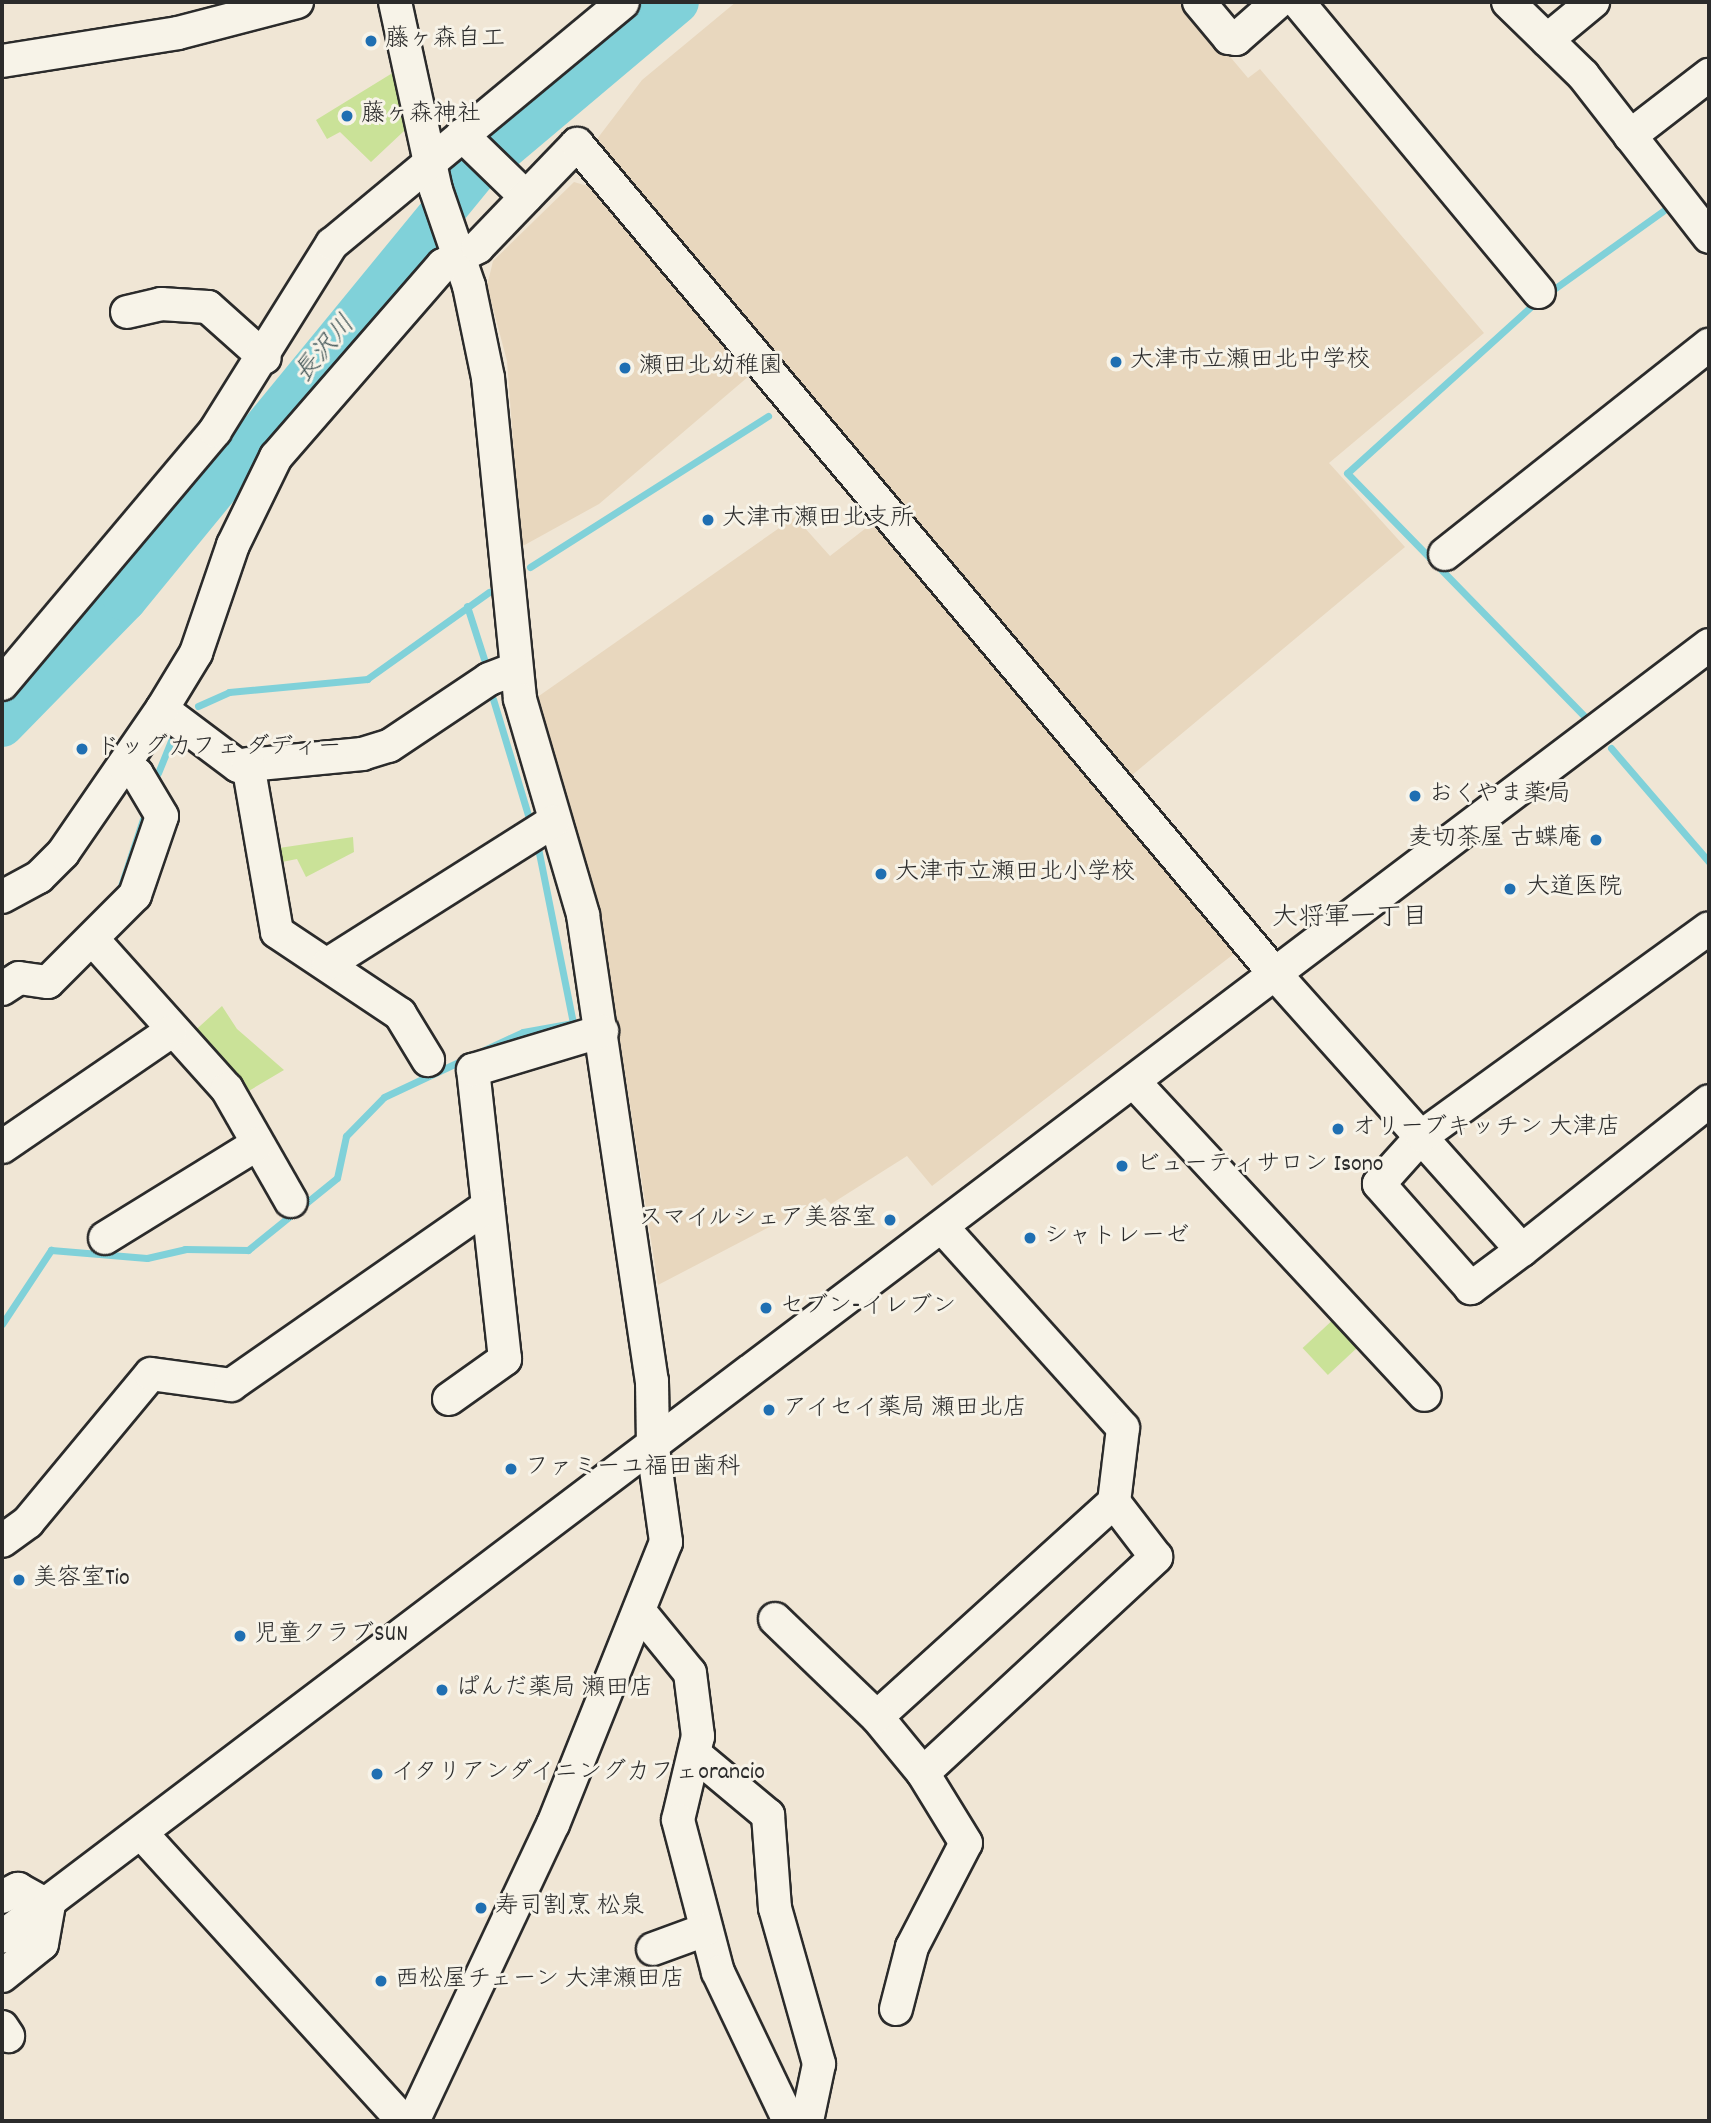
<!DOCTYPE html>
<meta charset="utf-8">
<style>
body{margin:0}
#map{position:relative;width:1711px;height:2123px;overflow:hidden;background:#f0e6d5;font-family:Dekko,"Klee One",sans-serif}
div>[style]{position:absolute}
.built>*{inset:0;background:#e8d7be}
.green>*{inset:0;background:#cae298;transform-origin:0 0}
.stream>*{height:7px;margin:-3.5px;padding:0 3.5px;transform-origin:3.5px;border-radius:3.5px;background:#80d1d9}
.river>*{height:44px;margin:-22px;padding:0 22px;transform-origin:22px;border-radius:22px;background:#80d1d9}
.roads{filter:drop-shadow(2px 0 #2b2b2b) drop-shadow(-2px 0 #2b2b2b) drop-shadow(0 2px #2b2b2b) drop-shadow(0 -2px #2b2b2b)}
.minor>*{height:32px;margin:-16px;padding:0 16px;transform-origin:16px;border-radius:16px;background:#f7f3e8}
.dots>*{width:19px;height:19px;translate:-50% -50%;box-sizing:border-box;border:4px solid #f7f3e8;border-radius:50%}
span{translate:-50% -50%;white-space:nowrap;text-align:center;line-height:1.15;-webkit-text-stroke:6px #f7f3e8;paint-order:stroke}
.poi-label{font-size:24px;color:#2b2b2b}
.left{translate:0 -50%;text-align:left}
.right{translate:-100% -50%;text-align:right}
.water-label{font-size:26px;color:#405456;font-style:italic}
.neighbourhood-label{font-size:26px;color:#2b2b2b}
.frame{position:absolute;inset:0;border:4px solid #2b2b2b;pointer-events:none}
</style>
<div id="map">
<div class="built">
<div style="clip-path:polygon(736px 2px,1184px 2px,1248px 78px,1260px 69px,1484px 333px,1329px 463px,1405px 547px,1131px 776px,597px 139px,642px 80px)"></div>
<div style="clip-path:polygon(574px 182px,591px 187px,749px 376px,599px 504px,521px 547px,507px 361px,487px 286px,493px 261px)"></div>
<div style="clip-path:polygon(795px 517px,830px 556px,875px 521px,1239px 950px,932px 1186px,907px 1156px,831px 1204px,825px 1198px,658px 1285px,599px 906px,536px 698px)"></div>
</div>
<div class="green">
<div style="clip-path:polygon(399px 69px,411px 112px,404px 131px,371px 162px,340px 132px,327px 139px,316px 120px)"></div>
<div style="clip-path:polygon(353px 837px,354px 852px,306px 877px,297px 859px,277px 863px,279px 848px)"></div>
<div style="clip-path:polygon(222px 1006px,237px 1029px,284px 1070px,242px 1095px,189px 1036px)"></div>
<div style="left:1337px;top:1316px;width:37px;height:47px;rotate:47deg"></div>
</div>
<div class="stream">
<div style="left:1547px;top:294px;width:143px;rotate:-35.6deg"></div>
<div style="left:1537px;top:301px;width:256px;rotate:137.8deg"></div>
<div style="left:1347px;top:473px;width:341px;rotate:45.7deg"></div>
<div style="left:530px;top:567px;width:282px;rotate:-32.4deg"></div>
<div style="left:467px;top:606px;width:56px;rotate:72.2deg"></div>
<div style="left:493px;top:699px;width:132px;rotate:73.2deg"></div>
<div style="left:198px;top:706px;width:34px;rotate:-24deg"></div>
<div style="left:229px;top:692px;width:139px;rotate:-5.4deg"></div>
<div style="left:367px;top:679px;width:150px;rotate:-35.5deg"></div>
<div style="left:1611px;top:748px;width:150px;rotate:49.3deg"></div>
<div style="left:158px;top:773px;width:35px;rotate:-68deg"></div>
<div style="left:118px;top:895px;width:80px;rotate:-71.8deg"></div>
<div style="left:2px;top:969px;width:25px;rotate:-11deg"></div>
<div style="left:2px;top:1324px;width:89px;rotate:-56.5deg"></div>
<div style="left:51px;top:1250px;width:96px;rotate:4.8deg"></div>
<div style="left:147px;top:1258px;width:39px;rotate:-13deg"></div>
<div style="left:185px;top:1249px;width:63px;rotate:0.9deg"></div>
<div style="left:248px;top:1250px;width:114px;rotate:-39deg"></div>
<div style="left:337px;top:1178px;width:43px;rotate:-77.9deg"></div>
<div style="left:346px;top:1136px;width:54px;rotate:-45.7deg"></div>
<div style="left:384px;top:1097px;width:153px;rotate:-25.1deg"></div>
<div style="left:523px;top:1032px;width:51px;rotate:-10.2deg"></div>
<div style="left:573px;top:1023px;width:184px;rotate:-101.3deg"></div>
</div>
<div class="river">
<div style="left:2px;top:725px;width:176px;rotate:-45.7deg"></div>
<div style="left:125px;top:599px;width:552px;rotate:-50.66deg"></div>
<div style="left:475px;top:172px;width:264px;rotate:-40.1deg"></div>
</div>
<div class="roads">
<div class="minor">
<div style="left:395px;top:2px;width:192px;rotate:77.7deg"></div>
<div style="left:436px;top:190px;width:102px;rotate:71deg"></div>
<div style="left:469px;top:286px;width:94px;rotate:78.3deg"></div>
<div style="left:488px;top:378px;width:323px;rotate:84.3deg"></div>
<div style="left:520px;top:699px;width:225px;rotate:73.7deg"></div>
<div style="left:583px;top:915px;width:471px;rotate:81.6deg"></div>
<div style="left:652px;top:1381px;width:67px;rotate:89.1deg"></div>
<div style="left:653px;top:1448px;width:95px;rotate:82.1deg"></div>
<div style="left:666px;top:1542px;width:304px;rotate:111.8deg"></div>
<div style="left:553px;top:1824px;width:328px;rotate:115.2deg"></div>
<div style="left:1199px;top:2px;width:47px;rotate:50.2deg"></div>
<div style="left:1229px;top:38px;width:7px;rotate:8deg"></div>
<div style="left:1236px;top:39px;width:56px;rotate:-41.4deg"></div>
<div style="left:1298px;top:2px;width:377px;rotate:50.3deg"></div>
<div style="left:1508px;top:2px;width:105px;rotate:44.2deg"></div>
<div style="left:1583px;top:75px;width:205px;rotate:52.1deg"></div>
<div style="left:1547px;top:40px;width:60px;rotate:-39.6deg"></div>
<div style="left:2px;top:61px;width:178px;rotate:-9deg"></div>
<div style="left:178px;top:33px;width:123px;rotate:-14.6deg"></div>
<div style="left:462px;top:135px;width:89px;rotate:44.1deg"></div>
<div style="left:1630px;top:136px;width:100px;rotate:-37.7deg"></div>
<div style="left:127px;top:312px;width:35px;rotate:-13deg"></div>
<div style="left:161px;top:304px;width:47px;rotate:3.7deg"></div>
<div style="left:208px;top:307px;width:76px;rotate:41.8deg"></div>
<div style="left:1445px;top:554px;width:337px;rotate:-38.4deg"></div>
<div style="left:2px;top:684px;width:331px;rotate:-49.9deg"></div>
<div style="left:215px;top:431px;width:221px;rotate:-58deg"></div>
<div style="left:332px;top:244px;width:378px;rotate:-39.7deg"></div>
<div style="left:162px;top:709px;width:95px;rotate:36.9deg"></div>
<div style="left:238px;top:766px;width:125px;rotate:-5.5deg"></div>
<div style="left:362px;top:754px;width:28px;rotate:-17deg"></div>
<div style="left:389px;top:746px;width:120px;rotate:-33.8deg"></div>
<div style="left:489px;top:679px;width:28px;rotate:-21deg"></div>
<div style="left:248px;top:764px;width:170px;rotate:80.2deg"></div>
<div style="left:277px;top:932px;width:148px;rotate:33.7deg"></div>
<div style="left:400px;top:1014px;width:54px;rotate:58.7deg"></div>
<div style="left:2px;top:897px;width:42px;rotate:-28.4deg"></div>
<div style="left:39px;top:877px;width:34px;rotate:-45deg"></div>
<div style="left:63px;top:853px;width:175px;rotate:-55.5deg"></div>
<div style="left:162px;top:709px;width:66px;rotate:-58.7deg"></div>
<div style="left:196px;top:653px;width:114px;rotate:-71.1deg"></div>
<div style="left:233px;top:545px;width:98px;rotate:-64deg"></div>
<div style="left:276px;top:457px;width:254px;rotate:-49deg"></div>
<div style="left:443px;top:265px;width:39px;rotate:-27deg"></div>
<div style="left:478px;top:247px;width:143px;rotate:-46.1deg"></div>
<div style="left:577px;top:144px;width:1086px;rotate:49.93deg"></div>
<div style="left:1276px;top:975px;width:369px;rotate:48.2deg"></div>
<div style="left:1522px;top:1250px;width:239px;rotate:-38.5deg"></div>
<div style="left:95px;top:942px;width:198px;rotate:48.1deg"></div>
<div style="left:227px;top:1089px;width:129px;rotate:60.3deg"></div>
<div style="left:328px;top:964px;width:267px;rotate:-32.3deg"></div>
<div style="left:2px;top:989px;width:20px;rotate:-33deg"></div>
<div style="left:19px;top:978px;width:29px;rotate:8deg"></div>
<div style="left:48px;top:982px;width:123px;rotate:-45deg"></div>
<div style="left:135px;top:895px;width:83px;rotate:-71.1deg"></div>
<div style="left:162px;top:816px;width:49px;rotate:-120.8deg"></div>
<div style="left:137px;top:774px;width:15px;rotate:-148deg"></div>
<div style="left:1134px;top:1082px;width:427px;rotate:47.1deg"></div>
<div style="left:2px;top:1147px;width:204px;rotate:-34.4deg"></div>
<div style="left:943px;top:1228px;width:269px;rotate:48deg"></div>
<div style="left:1123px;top:1428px;width:75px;rotate:96.9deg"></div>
<div style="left:1114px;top:1502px;width:320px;rotate:137.8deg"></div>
<div style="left:877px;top:1717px;width:72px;rotate:50.6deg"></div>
<div style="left:923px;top:1773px;width:318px;rotate:-42.8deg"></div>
<div style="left:1156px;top:1557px;width:69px;rotate:-127.4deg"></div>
<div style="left:105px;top:1238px;width:179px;rotate:-31.7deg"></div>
<div style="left:1522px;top:1250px;width:64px;rotate:143.3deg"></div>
<div style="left:1471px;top:1288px;width:139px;rotate:-131.5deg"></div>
<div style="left:1379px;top:1184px;width:64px;rotate:-48.1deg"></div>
<div style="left:1422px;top:1136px;width:354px;rotate:-35.9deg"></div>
<div style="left:449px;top:1399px;width:69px;rotate:-35.5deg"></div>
<div style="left:505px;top:1359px;width:291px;rotate:-96.3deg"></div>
<div style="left:473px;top:1070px;width:135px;rotate:-16.8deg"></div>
<div style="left:2px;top:1541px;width:32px;rotate:-36deg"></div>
<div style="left:28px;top:1522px;width:192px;rotate:-50.3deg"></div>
<div style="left:151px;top:1374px;width:81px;rotate:7.8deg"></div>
<div style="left:231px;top:1385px;width:313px;rotate:-34.9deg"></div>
<div style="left:641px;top:1613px;width:77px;rotate:50.8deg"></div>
<div style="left:690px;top:1673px;width:64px;rotate:82.8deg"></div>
<div style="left:698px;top:1736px;width:86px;rotate:103.4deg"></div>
<div style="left:678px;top:1820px;width:157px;rotate:75.3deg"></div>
<div style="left:718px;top:1972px;width:165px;rotate:64.5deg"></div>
<div style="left:775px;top:1619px;width:141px;rotate:43.9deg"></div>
<div style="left:696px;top:1755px;width:94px;rotate:39.8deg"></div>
<div style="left:768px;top:1815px;width:93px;rotate:85.7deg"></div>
<div style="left:775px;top:1908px;width:162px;rotate:74.2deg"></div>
<div style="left:819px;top:2064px;width:58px;rotate:101.9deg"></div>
<div style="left:143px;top:1835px;width:387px;rotate:47.7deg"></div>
<div style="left:2px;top:1897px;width:18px;rotate:-27deg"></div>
<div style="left:18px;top:1889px;width:35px;rotate:29deg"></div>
<div style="left:2px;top:1937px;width:2141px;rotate:-37.12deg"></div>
<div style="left:653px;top:1949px;width:55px;rotate:-20.1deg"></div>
<div style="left:2px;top:1976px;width:51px;rotate:-38.7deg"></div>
<div style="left:42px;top:1944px;width:39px;rotate:-80deg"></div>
<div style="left:896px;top:2009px;width:64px;rotate:-75.5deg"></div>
<div style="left:912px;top:1947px;width:117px;rotate:-62.6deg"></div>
<div style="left:966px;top:1843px;width:82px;rotate:-121.6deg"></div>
<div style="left:2px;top:2027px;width:11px;rotate:56deg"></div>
</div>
</div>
<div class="dots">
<div style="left:371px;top:41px;background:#1f6fb2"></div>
<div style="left:347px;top:116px;background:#1f6fb2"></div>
<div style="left:1116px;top:362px;background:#1f6fb2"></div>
<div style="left:625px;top:368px;background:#1f6fb2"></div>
<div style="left:708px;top:520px;background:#1f6fb2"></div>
<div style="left:82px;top:749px;background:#1f6fb2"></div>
<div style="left:1415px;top:796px;background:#1f6fb2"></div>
<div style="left:1596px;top:840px;background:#1f6fb2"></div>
<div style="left:881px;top:874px;background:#1f6fb2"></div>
<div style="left:1510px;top:889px;background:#1f6fb2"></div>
<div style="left:1338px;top:1129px;background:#1f6fb2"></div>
<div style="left:1122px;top:1166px;background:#1f6fb2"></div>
<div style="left:890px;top:1220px;background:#1f6fb2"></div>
<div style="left:1030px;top:1238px;background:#1f6fb2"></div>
<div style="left:766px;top:1308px;background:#1f6fb2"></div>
<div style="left:769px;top:1410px;background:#1f6fb2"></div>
<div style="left:511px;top:1469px;background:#1f6fb2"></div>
<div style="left:19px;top:1580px;background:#1f6fb2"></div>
<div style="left:240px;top:1636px;background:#1f6fb2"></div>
<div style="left:442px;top:1690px;background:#1f6fb2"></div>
<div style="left:377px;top:1774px;background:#1f6fb2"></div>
<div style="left:481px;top:1908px;background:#1f6fb2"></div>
<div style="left:381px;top:1981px;background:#1f6fb2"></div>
</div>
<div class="poi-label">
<span class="left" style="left:385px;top:41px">藤ヶ森自工</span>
<span class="left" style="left:361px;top:116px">藤ヶ森神社</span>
<span class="left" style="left:1130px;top:362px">大津市立瀬田北中学校</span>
<span class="left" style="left:639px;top:368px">瀬田北幼稚園</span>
<span class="left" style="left:722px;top:520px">大津市瀬田北支所</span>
<span class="left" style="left:96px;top:749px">ドッグカフェ ダディー</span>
<span class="left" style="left:1429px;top:796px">おくやま薬局</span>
<span class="right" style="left:1582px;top:840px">麦切茶屋 古蝶庵</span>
<span class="left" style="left:895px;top:874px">大津市立瀬田北小学校</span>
<span class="left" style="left:1526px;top:889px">大道医院</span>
<span class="left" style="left:1352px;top:1129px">オリーブキッチン 大津店</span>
<span class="left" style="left:1136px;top:1166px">ビューティサロン Isono</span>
<span class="right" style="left:876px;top:1220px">スマイルシェア美容室</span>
<span class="left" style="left:1044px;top:1238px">シャトレーゼ</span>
<span class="left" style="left:780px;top:1308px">セブン-イレブン</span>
<span class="left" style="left:783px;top:1410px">アイセイ薬局 瀬田北店</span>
<span class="left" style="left:525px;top:1469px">ファミーユ福田歯科</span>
<span class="left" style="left:33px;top:1580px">美容室Tio</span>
<span class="left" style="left:254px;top:1636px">児童クラブSUN</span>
<span class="left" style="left:456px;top:1690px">ぱんだ薬局 瀬田店</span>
<span class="left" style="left:391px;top:1774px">イタリアンダイニングカフェorancio</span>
<span class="left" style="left:495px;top:1908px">寿司割烹 松泉</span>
<span class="left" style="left:395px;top:1981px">西松屋チェーン 大津瀬田店</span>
</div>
<div class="water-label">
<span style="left:326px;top:350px;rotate:-50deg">長沢川</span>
</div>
<div class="neighbourhood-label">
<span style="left:1350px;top:919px">大将軍一丁目</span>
</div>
<div class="frame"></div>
</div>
